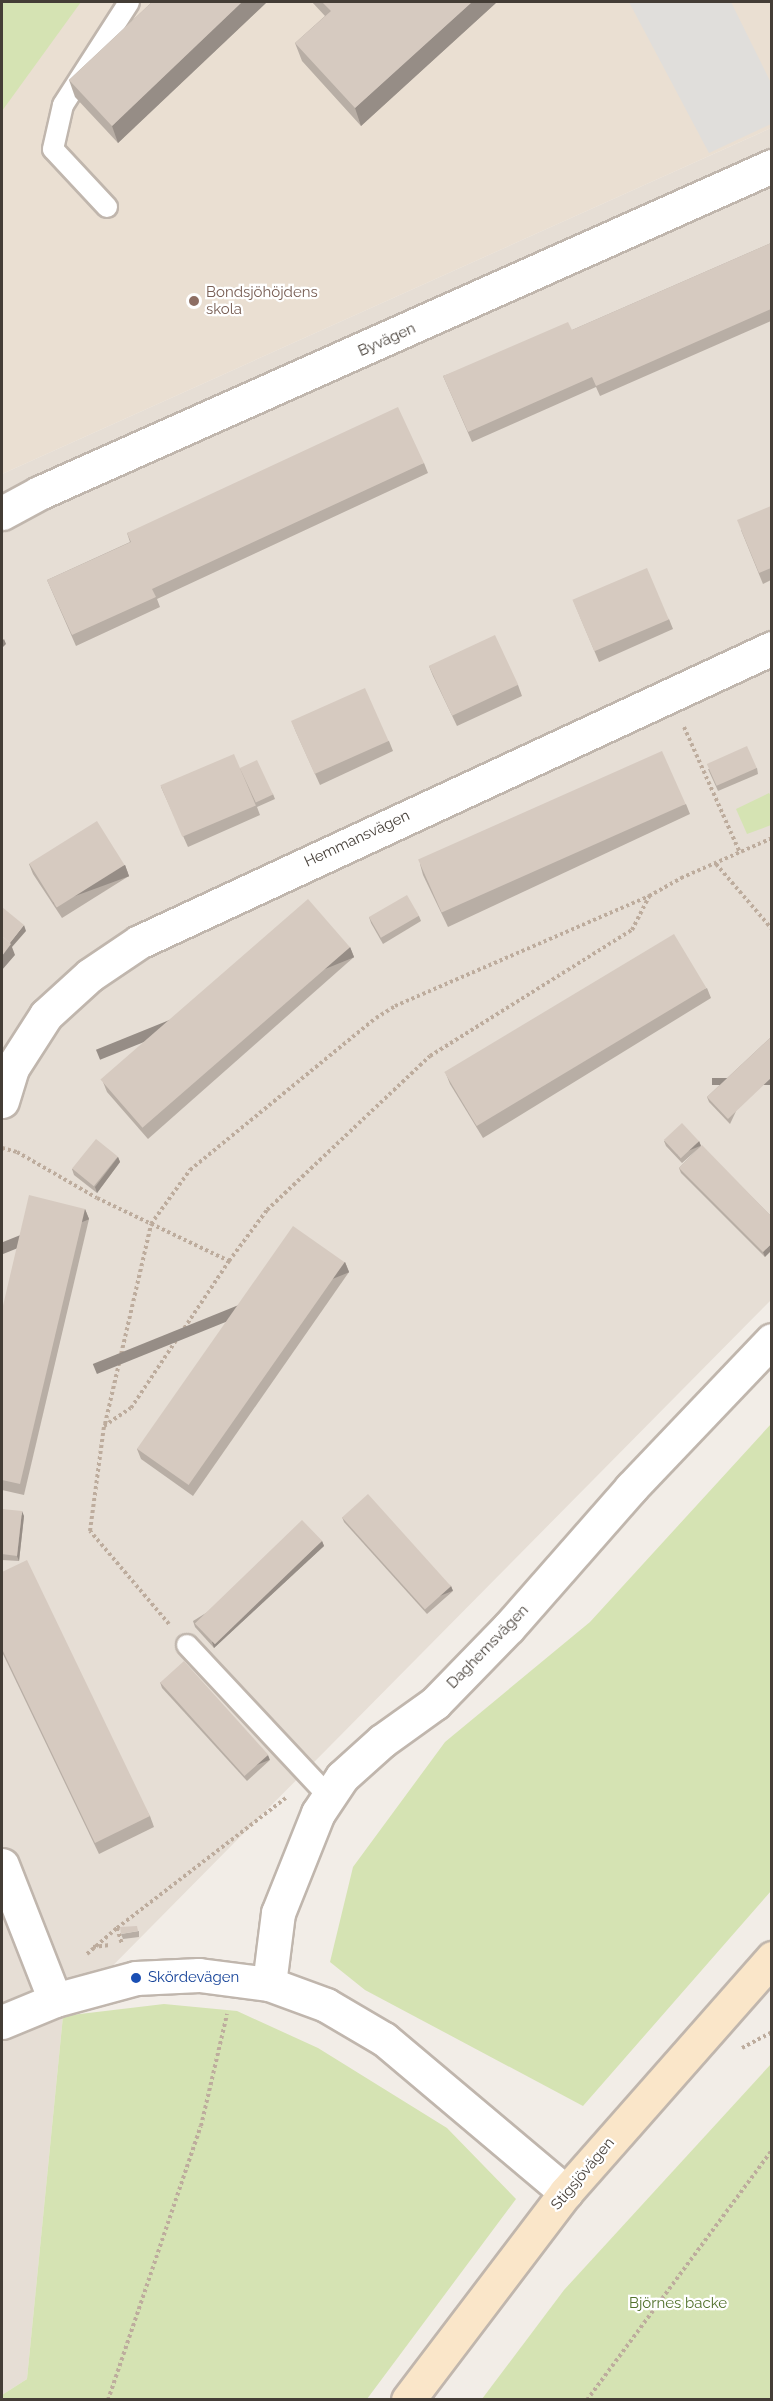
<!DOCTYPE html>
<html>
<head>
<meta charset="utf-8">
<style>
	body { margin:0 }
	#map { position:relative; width:773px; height:2401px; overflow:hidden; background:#f2ede7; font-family:Raleway,sans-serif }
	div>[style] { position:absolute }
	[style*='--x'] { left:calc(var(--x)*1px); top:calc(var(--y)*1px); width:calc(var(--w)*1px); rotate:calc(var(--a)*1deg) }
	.residential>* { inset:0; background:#e6ded5 }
	.education>* { inset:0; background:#eadfd2 }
	.green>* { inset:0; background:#d5e3b3 }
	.parking>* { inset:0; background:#e0dedb }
	.path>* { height:4px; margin-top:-2px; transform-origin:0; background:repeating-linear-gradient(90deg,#bdac9d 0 3px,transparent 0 6px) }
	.roads { filter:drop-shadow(2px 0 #c0b6ad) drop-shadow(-2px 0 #c0b6ad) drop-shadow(0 2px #c0b6ad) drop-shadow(0 -2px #c0b6ad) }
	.service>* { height:20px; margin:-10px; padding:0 10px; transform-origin:10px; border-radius:10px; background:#fff }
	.minor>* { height:33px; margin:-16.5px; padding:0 16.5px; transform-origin:16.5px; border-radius:16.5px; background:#fff }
	.secondary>* { height:33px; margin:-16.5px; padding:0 16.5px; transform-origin:16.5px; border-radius:16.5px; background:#fae6c9 }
	.wall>* { inset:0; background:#b8aea5 }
	.shaded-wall>* { inset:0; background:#968d86; transform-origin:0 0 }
	.building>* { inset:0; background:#d6cac0; transform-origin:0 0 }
	.dots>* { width:16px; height:16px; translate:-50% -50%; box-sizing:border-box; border:3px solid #fff; border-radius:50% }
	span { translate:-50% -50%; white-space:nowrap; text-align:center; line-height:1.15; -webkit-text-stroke:4.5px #fff; paint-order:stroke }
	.education-label { font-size:15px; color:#785e54 }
	.left { translate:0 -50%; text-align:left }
	.street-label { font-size:15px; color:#443d36 }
	.transit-label { font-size:15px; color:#164399 }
	.park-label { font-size:15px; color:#53722e }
	.frame { position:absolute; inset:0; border:3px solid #443d36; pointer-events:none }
</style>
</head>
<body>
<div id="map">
	<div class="residential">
		<div style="clip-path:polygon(771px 128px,771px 1300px,63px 2016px,27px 2379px,2px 2395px,2px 474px)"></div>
	</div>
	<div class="education">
		<div style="clip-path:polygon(2px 2px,771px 2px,771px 128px,2px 474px)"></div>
	</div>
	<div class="green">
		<div style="clip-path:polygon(2px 2px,81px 2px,2px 111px)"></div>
		<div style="clip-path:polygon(769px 793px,771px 796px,771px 825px,747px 834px,736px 809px)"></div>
		<div style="clip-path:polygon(771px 1424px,771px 1891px,583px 2106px,365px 1990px,330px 1962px,353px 1867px,445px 1742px,590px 1622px)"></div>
		<div style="clip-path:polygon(164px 2004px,237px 2011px,318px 2048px,447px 2128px,516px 2199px,367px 2399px,2px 2399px,2px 2395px,27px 2379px,63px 2016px)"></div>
		<div style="clip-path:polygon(771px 2064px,771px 2399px,482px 2399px,564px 2290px)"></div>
	</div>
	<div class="parking">
		<div style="clip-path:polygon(629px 2px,731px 2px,771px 83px,771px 124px,709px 153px)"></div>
	</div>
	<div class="path">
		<div style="--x:684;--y:727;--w:138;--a:66"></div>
		<div style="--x:716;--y:864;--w:86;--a:49.3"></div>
		<div style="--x:2;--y:1148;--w:16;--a:15"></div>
		<div style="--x:17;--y:1152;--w:92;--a:29.9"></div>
		<div style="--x:97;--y:1198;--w:146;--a:25.5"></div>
		<div style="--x:105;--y:1424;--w:205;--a:-77"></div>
		<div style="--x:151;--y:1224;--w:67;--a:-54.2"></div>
		<div style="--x:190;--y:1170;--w:240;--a:-39.3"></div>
		<div style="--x:376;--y:1018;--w:22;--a:-32"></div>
		<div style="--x:395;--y:1006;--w:277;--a:-23.4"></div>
		<div style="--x:169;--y:1624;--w:122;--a:-130.3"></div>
		<div style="--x:90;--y:1531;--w:106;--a:-82.4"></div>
		<div style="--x:104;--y:1426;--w:32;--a:-34"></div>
		<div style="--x:131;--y:1408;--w:177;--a:-56.3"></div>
		<div style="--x:229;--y:1261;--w:64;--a:-53.3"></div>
		<div style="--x:267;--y:1210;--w:224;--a:-43.4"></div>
		<div style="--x:430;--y:1056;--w:238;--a:-32"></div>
		<div style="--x:632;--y:930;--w:38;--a:-63"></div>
		<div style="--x:649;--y:896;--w:37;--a:-29"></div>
		<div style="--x:681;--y:878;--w:99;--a:-23.7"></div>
		<div style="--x:117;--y:1928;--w:17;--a:73"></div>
		<div style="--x:93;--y:1947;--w:17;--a:-7"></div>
		<div style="--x:87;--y:1954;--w:40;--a:-41"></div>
		<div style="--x:117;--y:1928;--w:213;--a:-37.6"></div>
		<div style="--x:742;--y:2048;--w:34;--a:-28"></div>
		<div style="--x:108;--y:2400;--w:289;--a:-71.3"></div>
		<div style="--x:201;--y:2126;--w:115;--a:-76.9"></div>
		<div style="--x:587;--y:2400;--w:311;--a:-53.5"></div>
	</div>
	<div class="roads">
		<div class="service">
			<div style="--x:107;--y:207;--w:79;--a:-133"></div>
			<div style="--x:53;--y:149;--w:45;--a:-77.2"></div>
			<div style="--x:63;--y:105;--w:122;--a:-57.3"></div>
			<div style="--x:187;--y:1645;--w:208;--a:46.9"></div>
		</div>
		<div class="minor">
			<div style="--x:2;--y:513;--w:42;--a:-28.4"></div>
			<div style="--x:39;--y:493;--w:803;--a:-24.04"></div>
			<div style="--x:2;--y:1101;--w:34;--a:-73"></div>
			<div style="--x:12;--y:1068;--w:63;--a:-57.3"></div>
			<div style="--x:46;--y:1015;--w:59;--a:-42.3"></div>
			<div style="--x:90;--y:975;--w:59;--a:-34"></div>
			<div style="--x:139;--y:942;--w:698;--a:-24.91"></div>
			<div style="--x:2;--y:1865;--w:145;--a:68.6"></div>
			<div style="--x:269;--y:1984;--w:72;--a:-82.8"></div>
			<div style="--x:278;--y:1913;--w:108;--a:-68.2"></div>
			<div style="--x:318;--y:1813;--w:43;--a:-56.3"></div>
			<div style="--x:342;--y:1777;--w:54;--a:-42"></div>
			<div style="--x:382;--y:1741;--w:65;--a:-35.6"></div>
			<div style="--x:435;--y:1703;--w:106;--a:-45.8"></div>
			<div style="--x:509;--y:1627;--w:185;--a:-48.7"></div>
			<div style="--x:631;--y:1488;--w:204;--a:-46.4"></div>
			<div style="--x:2;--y:2022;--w:57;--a:-22.5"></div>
			<div style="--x:55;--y:2000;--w:84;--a:-15.2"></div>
			<div style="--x:136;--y:1978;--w:63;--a:-2.7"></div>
			<div style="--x:199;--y:1975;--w:71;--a:7.3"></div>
			<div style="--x:269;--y:1984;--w:61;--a:20.2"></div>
			<div style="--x:326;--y:2005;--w:67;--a:30.4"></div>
			<div style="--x:384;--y:2039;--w:238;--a:40.1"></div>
		</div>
		<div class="secondary">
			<div style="--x:408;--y:2400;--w:261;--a:-52.8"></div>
			<div style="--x:566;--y:2192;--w:312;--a:-48.6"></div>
		</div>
	</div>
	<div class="wall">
		<div style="clip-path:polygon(152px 2px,267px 2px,118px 143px,75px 97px,69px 80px)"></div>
		<div style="clip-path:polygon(312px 2px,497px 2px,361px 126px,302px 61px,295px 43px,325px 16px)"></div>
		<div style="clip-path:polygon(771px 243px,771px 321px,600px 396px,596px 387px,472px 442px,443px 376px,572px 330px)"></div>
		<div style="clip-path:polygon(424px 463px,428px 473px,157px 599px,160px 607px,76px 646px,47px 580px,130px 542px,127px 533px)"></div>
		<div style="clip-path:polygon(771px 506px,771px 580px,763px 584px,741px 530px)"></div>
		<div style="clip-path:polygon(573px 600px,669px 619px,673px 629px,599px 662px)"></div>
		<div style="clip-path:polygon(429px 666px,518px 685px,522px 696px,457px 726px,433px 676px)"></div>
		<div style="clip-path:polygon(292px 722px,389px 741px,393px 751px,320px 785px,296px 732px)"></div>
		<div style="clip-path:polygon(240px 768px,273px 794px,275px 799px,257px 807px,260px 815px,188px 847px,161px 787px)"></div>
		<div style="clip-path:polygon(757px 768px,758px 774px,718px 791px,708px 769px)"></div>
		<div style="clip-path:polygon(686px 804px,690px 814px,448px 927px,423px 875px,420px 864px)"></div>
		<div style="clip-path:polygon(29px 864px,125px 865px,129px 876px,62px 918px,33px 874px)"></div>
		<div style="clip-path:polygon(419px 916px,421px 921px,383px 944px,371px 923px,369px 917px)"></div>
		<div style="clip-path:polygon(350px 947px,354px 957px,148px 1139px,107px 1092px,103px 1082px)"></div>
		<div style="clip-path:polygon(707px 988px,711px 998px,483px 1138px,450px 1084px,446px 1074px)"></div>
		<div style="clip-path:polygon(771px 1037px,730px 1124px,709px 1102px,707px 1097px)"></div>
		<div style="clip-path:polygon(664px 1141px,699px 1141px,701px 1146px,771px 1216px,765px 1257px,681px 1173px,679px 1168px,700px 1147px,682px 1163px,666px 1146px)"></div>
		<div style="clip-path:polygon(118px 1157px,120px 1162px,97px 1193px,74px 1175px,72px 1169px)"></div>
		<div style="clip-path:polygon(85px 1209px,89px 1219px,24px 1495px,2px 1490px,2px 1310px)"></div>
		<div style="clip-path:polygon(345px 1262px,349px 1272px,193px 1496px,141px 1459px,137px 1449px)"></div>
		<div style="clip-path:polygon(2px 1509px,24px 1516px,19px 1561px,2px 1560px)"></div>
		<div style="clip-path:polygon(342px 1517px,451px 1586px,453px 1591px,427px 1614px,344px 1522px)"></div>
		<div style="clip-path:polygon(322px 1541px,324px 1546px,214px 1648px,195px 1627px,193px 1621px)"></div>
		<div style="clip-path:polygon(2px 1572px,150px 1816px,154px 1827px,99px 1854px,2px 1652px)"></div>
		<div style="clip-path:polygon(160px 1682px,270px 1760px,247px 1781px,162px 1688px)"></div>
		<div style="clip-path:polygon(139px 1931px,139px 1937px,123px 1939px,121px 1934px)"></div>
	</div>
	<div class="shaded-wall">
		<div style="clip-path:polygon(242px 2px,267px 2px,118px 143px,112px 126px)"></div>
		<div style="clip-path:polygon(472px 2px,497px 2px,361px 126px,355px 108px)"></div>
		<div style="clip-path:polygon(4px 639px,6px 644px,2px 648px,2px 641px)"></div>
		<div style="left:125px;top:865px;width:12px;height:80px;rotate:70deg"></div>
		<div style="clip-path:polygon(24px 925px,26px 931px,12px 947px,15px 955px,2px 970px,2px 956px,8px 945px)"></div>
		<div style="left:350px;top:947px;width:11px;height:274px;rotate:68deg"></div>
		<div style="left:771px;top:1078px;width:7px;height:59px;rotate:90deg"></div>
		<div style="left:699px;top:1141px;width:5px;height:25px;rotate:68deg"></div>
		<div style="clip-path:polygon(118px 1157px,120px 1162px,97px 1193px,95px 1187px)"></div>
		<div style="left:85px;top:1209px;width:11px;height:283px;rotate:68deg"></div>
		<div style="clip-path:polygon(771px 1244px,771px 1251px,765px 1257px,763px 1252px)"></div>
		<div style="left:345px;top:1262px;width:11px;height:272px;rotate:68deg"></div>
		<div style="clip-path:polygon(22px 1511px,24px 1516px,19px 1561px,17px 1556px)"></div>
		<div style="clip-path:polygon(322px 1541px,324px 1546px,214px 1648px,212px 1642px)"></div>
		<div style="left:451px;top:1586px;width:5px;height:35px;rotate:68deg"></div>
		<div style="left:268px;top:1755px;width:5px;height:31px;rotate:68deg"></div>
	</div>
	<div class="building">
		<div style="clip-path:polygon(152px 2px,242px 2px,112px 126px,69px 80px)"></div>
		<div style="clip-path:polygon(322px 2px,472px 2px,355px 108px,295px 43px,331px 11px)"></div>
		<div style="clip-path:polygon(771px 243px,771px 309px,596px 386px,592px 377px,468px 432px,443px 376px,568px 322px,572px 330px)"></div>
		<div style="clip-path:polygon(398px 407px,424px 463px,152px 589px,156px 597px,72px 635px,47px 580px,131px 542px,127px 533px)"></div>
		<div style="clip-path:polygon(771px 506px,771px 568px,759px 573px,737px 520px)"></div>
		<div style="left:647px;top:568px;width:56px;height:81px;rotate:67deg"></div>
		<div style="left:495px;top:635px;width:55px;height:73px;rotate:65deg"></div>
		<div style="left:365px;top:688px;width:58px;height:81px;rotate:66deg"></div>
		<div style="left:747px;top:746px;width:24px;height:44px;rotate:66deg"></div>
		<div style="left:662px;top:751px;width:58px;height:267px;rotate:66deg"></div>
		<div style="left:234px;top:754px;width:56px;height:80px;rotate:67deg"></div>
		<div style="left:257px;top:760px;width:38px;height:19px;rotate:65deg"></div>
		<div style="left:97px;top:821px;width:52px;height:80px;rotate:58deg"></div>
		<div style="left:407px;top:895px;width:24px;height:44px;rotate:60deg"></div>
		<div style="left:308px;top:899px;width:64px;height:275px;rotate:49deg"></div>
		<div style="clip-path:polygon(2px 907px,24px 925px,10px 943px,2px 936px)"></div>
		<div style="left:674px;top:934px;width:63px;height:268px;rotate:59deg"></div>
		<div style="clip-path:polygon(2px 936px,11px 944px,2px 956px)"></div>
		<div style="clip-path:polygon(771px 1037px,771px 1078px,728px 1119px,707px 1097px)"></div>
		<div style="left:682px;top:1123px;width:25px;height:25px;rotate:47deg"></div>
		<div style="left:96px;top:1139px;width:28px;height:38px;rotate:39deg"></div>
		<div style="clip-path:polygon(702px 1145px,771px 1216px,771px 1244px,763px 1252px,679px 1168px)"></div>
		<div style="clip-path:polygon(29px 1195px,85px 1209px,20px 1484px,2px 1480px,2px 1310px)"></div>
		<div style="left:293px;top:1226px;width:63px;height:272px;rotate:35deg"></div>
		<div style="left:368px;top:1494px;width:124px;height:35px;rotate:48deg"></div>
		<div style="clip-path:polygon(2px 1509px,22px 1511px,17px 1556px,2px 1554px)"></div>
		<div style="left:302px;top:1520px;width:29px;height:149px;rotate:46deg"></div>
		<div style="clip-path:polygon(27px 1560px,150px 1816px,95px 1843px,2px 1649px,2px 1572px)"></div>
		<div style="left:184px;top:1661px;width:126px;height:32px;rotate:48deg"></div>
		<div style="clip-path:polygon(137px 1926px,138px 1931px,121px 1934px,120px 1927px)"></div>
	</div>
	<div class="dots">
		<div style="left:194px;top:301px;background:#8d6e63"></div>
		<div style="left:136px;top:1978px;background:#1a4fb4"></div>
	</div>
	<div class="education-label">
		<span class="left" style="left:206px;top:301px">Bondsjöhöjdens<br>skola</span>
	</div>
	<div class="street-label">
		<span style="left:387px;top:340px;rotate:-24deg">Byvägen</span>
		<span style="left:357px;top:839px;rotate:-25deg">Hemmansvägen</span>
		<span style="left:488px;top:1647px;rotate:-46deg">Daghemsvägen</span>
		<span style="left:583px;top:2174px;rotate:-50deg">Stigsjövägen</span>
	</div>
	<div class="transit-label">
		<span class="left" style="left:148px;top:1978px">Skördevägen</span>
	</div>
	<div class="park-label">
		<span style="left:678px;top:2304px">Björnes backe</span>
	</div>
	<div class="frame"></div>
</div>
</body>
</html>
